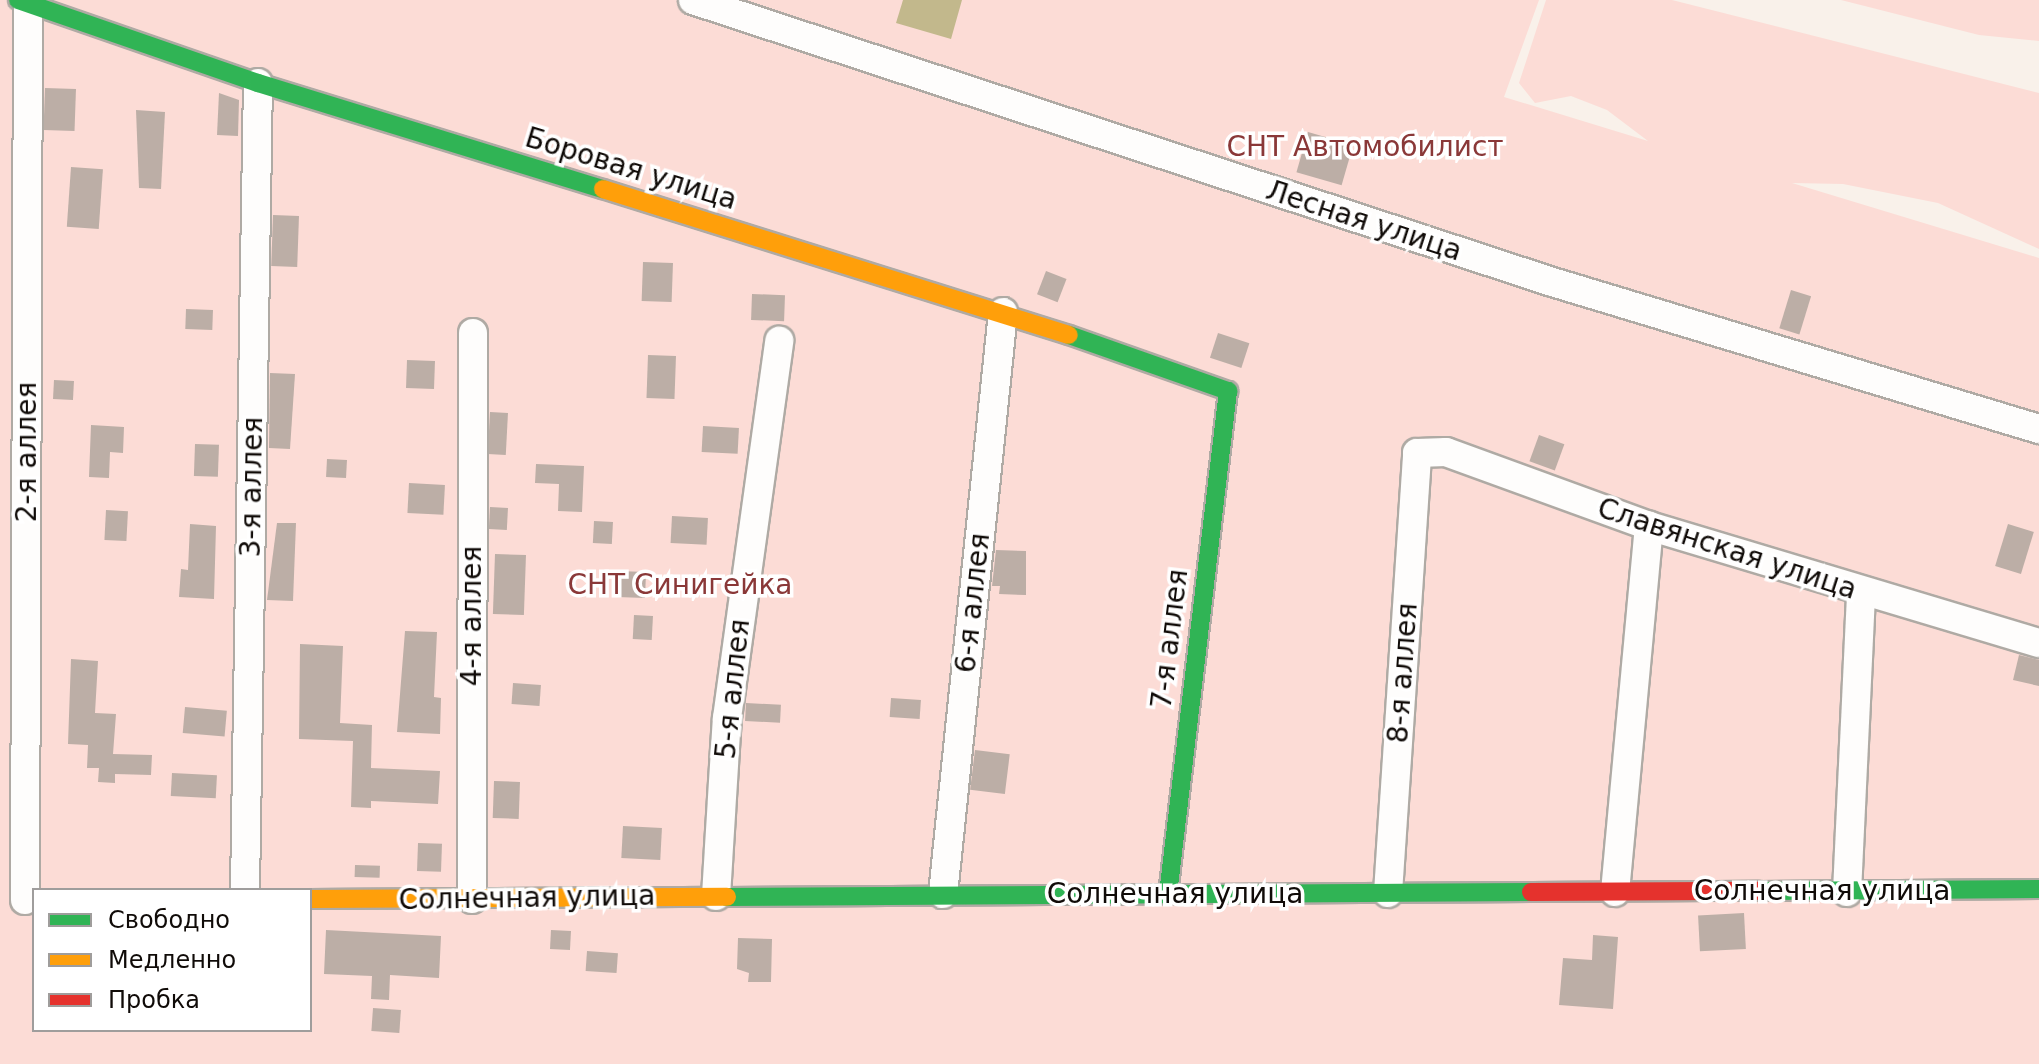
<!DOCTYPE html>
<html>
<head>
<meta charset="utf-8">
<style>
	body { margin:0 }
	#map { position:relative; width:2039px; height:1064px; overflow:hidden; background:#f9f1ea; font-family:"DejaVu Sans",sans-serif }
	div>[style] { position:absolute }
	[style*='--x'] { left:calc(var(--x)*1px); top:calc(var(--y)*1px); width:calc(var(--w)*1px); rotate:calc(var(--a)*1deg) }
	.green>* { inset:0; background:#fcdcd6 }
	.water>* { inset:0; background:#c2b88c }
	.building>* { inset:0; background:#bcaea6; transform-origin:0 0 }
	.roads { filter:drop-shadow(2px 0 #afaaa4) drop-shadow(-2px 0 #afaaa4) drop-shadow(0 2px #afaaa4) drop-shadow(0 -2px #afaaa4) }
	.street>* { height:28px; margin:-14px; padding:0 14px; transform-origin:14px; border-radius:14px; background:#fefdfc }
	.fast>* { height:18px; margin:-9px; padding:0 9px; transform-origin:9px; border-radius:9px; background:#30b455 }
	.slow>* { height:18px; margin:-9px; padding:0 9px; transform-origin:9px; border-radius:9px; background:#ff9f0a }
	.jam>* { height:18px; margin:-9px; padding:0 9px; transform-origin:9px; border-radius:9px; background:#e5322d }
	span { translate:-50% -50%; white-space:nowrap; text-align:center; line-height:1.15; -webkit-text-stroke:7px #fff; paint-order:stroke }
	.park-label { font-size:28px; color:#8a3838 }
	.street-label { font-size:28px; color:#100b08 }
	.legend { position:absolute; left:32px; top:888px; width:280px; height:144px; box-sizing:border-box; background:#fff; border:2px solid #9f9d9c; margin:0; padding:10px 14px; list-style:none; font-size:24px; color:#100b08 }
	.legend li { display:flex; align-items:center; gap:16px; height:40px }
	.legend b { width:40px; border:2px solid #9f9d9c }
</style>
</head>
<body>
<div id="map">
	<div class="green">
		<div style="clip-path:polygon(evenodd,0 0,1539px 0,1504px 97px,1648px 141px,1607px 110px,1571px 96px,1535px 103px,1519px 83px,1546px 0,1672px 0,2039px 93px,2039px 249px,1938px 203px,1843px 184px,1792px 183px,2039px 258px,2039px 1064px,0 1064px,0 0,34px 890px,310px 890px,310px 1030px,34px 1030px,34px 890px)"></div>
		<div style="clip-path:polygon(1841px 0,2039px 0,2039px 41px,1979px 35px)"></div>
	</div>
	<div class="water">
		<div style="clip-path:polygon(903px 0,962px 0,951px 39px,896px 23px)"></div>
	</div>
	<div class="building">
		<div style="left:45px;top:88px;width:31px;height:42px;rotate:2deg"></div>
		<div style="clip-path:polygon(219px 93px,239px 100px,238px 136px,217px 135px)"></div>
		<div style="clip-path:polygon(136px 110px,165px 112px,161px 189px,139px 188px)"></div>
		<div style="left:1308px;top:132px;width:47px;height:42px;rotate:16deg"></div>
		<div style="left:71px;top:167px;width:32px;height:60px;rotate:4deg"></div>
		<div style="left:273px;top:215px;width:26px;height:51px;rotate:2deg"></div>
		<div style="left:643px;top:262px;width:30px;height:39px;rotate:2deg"></div>
		<div style="left:1046px;top:271px;width:22px;height:25px;rotate:21deg"></div>
		<div style="left:1791px;top:290px;width:21px;height:40px;rotate:17deg"></div>
		<div style="left:752px;top:294px;width:33px;height:26px;rotate:2deg"></div>
		<div style="left:186px;top:309px;width:27px;height:20px;rotate:2deg"></div>
		<div style="left:1218px;top:333px;width:33px;height:26px;rotate:18deg"></div>
		<div style="left:648px;top:355px;width:28px;height:43px;rotate:2deg"></div>
		<div style="left:407px;top:360px;width:28px;height:28px;rotate:2deg"></div>
		<div style="clip-path:polygon(270px 373px,295px 374px,290px 449px,269px 448px)"></div>
		<div style="left:54px;top:380px;width:20px;height:19px;rotate:3deg"></div>
		<div style="left:490px;top:412px;width:18px;height:42px;rotate:3deg"></div>
		<div style="clip-path:polygon(91px 425px,124px 427px,123px 453px,110px 452px,109px 478px,89px 477px)"></div>
		<div style="left:703px;top:426px;width:36px;height:26px;rotate:3deg"></div>
		<div style="left:1539px;top:435px;width:27px;height:28px;rotate:20deg"></div>
		<div style="left:195px;top:444px;width:24px;height:32px;rotate:2deg"></div>
		<div style="left:327px;top:459px;width:20px;height:18px;rotate:3deg"></div>
		<div style="clip-path:polygon(536px 464px,584px 466px,582px 512px,558px 511px,559px 484px,535px 483px)"></div>
		<div style="left:409px;top:483px;width:36px;height:30px;rotate:3deg"></div>
		<div style="left:490px;top:507px;width:18px;height:22px;rotate:3deg"></div>
		<div style="left:106px;top:510px;width:22px;height:30px;rotate:3deg"></div>
		<div style="left:672px;top:516px;width:36px;height:27px;rotate:3deg"></div>
		<div style="left:594px;top:521px;width:19px;height:22px;rotate:3deg"></div>
		<div style="clip-path:polygon(277px 523px,296px 523px,293px 601px,267px 600px)"></div>
		<div style="clip-path:polygon(190px 524px,216px 526px,214px 599px,179px 597px,181px 569px,188px 570px)"></div>
		<div style="left:2008px;top:524px;width:27px;height:44px;rotate:17deg"></div>
		<div style="clip-path:polygon(996px 550px,1026px 551px,1026px 595px,999px 594px,1000px 586px,992px 586px)"></div>
		<div style="left:495px;top:554px;width:31px;height:60px;rotate:2deg"></div>
		<div style="left:618px;top:571px;width:28px;height:26px;rotate:2deg"></div>
		<div style="left:634px;top:615px;width:19px;height:24px;rotate:3deg"></div>
		<div style="clip-path:polygon(405px 631px,437px 632px,434px 697px,441px 698px,440px 734px,397px 732px)"></div>
		<div style="clip-path:polygon(300px 644px,343px 646px,340px 723px,372px 725px,371px 768px,440px 771px,438px 804px,371px 801px,371px 808px,351px 807px,353px 741px,299px 739px)"></div>
		<div style="clip-path:polygon(2019px 655px,2039px 660px,2039px 686px,2013px 680px)"></div>
		<div style="clip-path:polygon(71px 659px,98px 661px,95px 713px,116px 714px,113px 754px,152px 755px,151px 775px,115px 774px,115px 783px,98px 782px,99px 768px,87px 768px,88px 745px,68px 744px)"></div>
		<div style="left:513px;top:683px;width:28px;height:21px;rotate:4deg"></div>
		<div style="left:891px;top:698px;width:30px;height:19px;rotate:4deg"></div>
		<div style="left:746px;top:703px;width:35px;height:18px;rotate:3deg"></div>
		<div style="left:185px;top:707px;width:42px;height:26px;rotate:5deg"></div>
		<div style="left:975px;top:750px;width:35px;height:40px;rotate:7deg"></div>
		<div style="left:172px;top:773px;width:45px;height:23px;rotate:3deg"></div>
		<div style="left:494px;top:781px;width:26px;height:37px;rotate:2deg"></div>
		<div style="left:623px;top:826px;width:39px;height:32px;rotate:3deg"></div>
		<div style="left:418px;top:843px;width:24px;height:28px;rotate:2deg"></div>
		<div style="left:355px;top:865px;width:25px;height:12px;rotate:2deg"></div>
		<div style="left:1744px;top:913px;width:36px;height:46px;rotate:87deg"></div>
		<div style="clip-path:polygon(326px 930px,441px 936px,439px 978px,390px 975px,389px 1000px,371px 999px,372px 976px,324px 974px)"></div>
		<div style="left:551px;top:930px;width:20px;height:19px;rotate:3deg"></div>
		<div style="clip-path:polygon(1593px 935px,1618px 937px,1613px 1009px,1559px 1005px,1563px 958px,1592px 960px)"></div>
		<div style="clip-path:polygon(738px 938px,772px 939px,771px 982px,748px 982px,749px 973px,737px 969px)"></div>
		<div style="left:587px;top:951px;width:31px;height:20px;rotate:4deg"></div>
		<div style="left:373px;top:1008px;width:28px;height:23px;rotate:4deg"></div>
	</div>
	<div class="roads">
		<div class="street">
			<div style="--x:693;--y:0;--w:901;--a:18.17"></div>
			<div style="--x:1549;--y:281;--w:512;--a:16.81"></div>
			<div style="--x:245;--y:890;--w:807;--a:-89.08"></div>
			<div style="--x:1615;--y:892;--w:368;--a:-84.7"></div>
			<div style="--x:1847;--y:892;--w:299;--a:-87.3"></div>
			<div style="--x:1388;--y:893;--w:441;--a:-86.2"></div>
			<div style="--x:1417;--y:453;--w:29;--a:-2"></div>
			<div style="--x:1446;--y:452;--w:216;--a:20"></div>
			<div style="--x:1649;--y:526;--w:407;--a:16.7"></div>
			<div style="--x:943;--y:894;--w:585;--a:-84.11"></div>
			<div style="--x:716;--y:896;--w:178;--a:-86.5"></div>
			<div style="--x:727;--y:718;--w:381;--a:-82.1"></div>
			<div style="--x:472;--y:899;--w:566;--a:-89.9"></div>
			<div style="--x:25;--y:900;--w:897;--a:-89.81"></div>
		</div>
		<div class="fast">
			<div style="--x:18;--y:0;--w:254;--a:19.1"></div>
			<div style="--x:258;--y:83;--w:361;--a:17.1"></div>
			<div style="--x:1069;--y:335;--w:169;--a:19.4"></div>
			<div style="--x:1228;--y:391;--w:507;--a:96.8"></div>
			<div style="--x:1760;--y:891;--w:279;--a:-0.4"></div>
			<div style="--x:727;--y:897;--w:804;--a:-0.36"></div>
		</div>
		<div class="slow">
			<div style="--x:603;--y:189;--w:488;--a:17.4"></div>
			<div style="--x:310;--y:899;--w:417;--a:-0.3"></div>
		</div>
		<div class="jam">
			<div style="--x:1531;--y:892;--w:229;--a:-0.3"></div>
		</div>
	</div>
	<div class="park-label">
		<span style="left:1365px;top:147px">СНТ Автомобилист</span>
		<span style="left:680px;top:585px">СНТ Синигейка</span>
	</div>
	<div class="street-label">
		<span style="left:631px;top:169px;rotate:17deg">Боровая улица</span>
		<span style="left:1364px;top:221px;rotate:18deg">Лесная улица</span>
		<span style="left:27px;top:452px;rotate:-90deg">2-я аллея</span>
		<span style="left:252px;top:487px;rotate:-89deg">3-я аллея</span>
		<span style="left:1727px;top:549px;rotate:18deg">Славянская улица</span>
		<span style="left:973px;top:603px;rotate:-84deg">6-я аллея</span>
		<span style="left:472px;top:616px;rotate:-90deg">4-я аллея</span>
		<span style="left:1170px;top:639px;rotate:-83deg">7-я аллея</span>
		<span style="left:1403px;top:673px;rotate:-86deg">8-я аллея</span>
		<span style="left:733px;top:689px;rotate:-84deg">5-я аллея</span>
		<span style="left:1822px;top:891px">Солнечная улица</span>
		<span style="left:1175px;top:894px">Солнечная улица</span>
		<span style="left:527px;top:898px;rotate:-1deg">Солнечная улица</span>
	</div>
	<ul class="legend">
	<li><b style="height:10px;background:#30b455"></b>Свободно</li>
	<li><b style="height:10px;background:#ff9f0a"></b>Медленно</li>
	<li><b style="height:10px;background:#e5322d"></b>Пробка</li>
	</ul>
</div>
</body>
</html>
